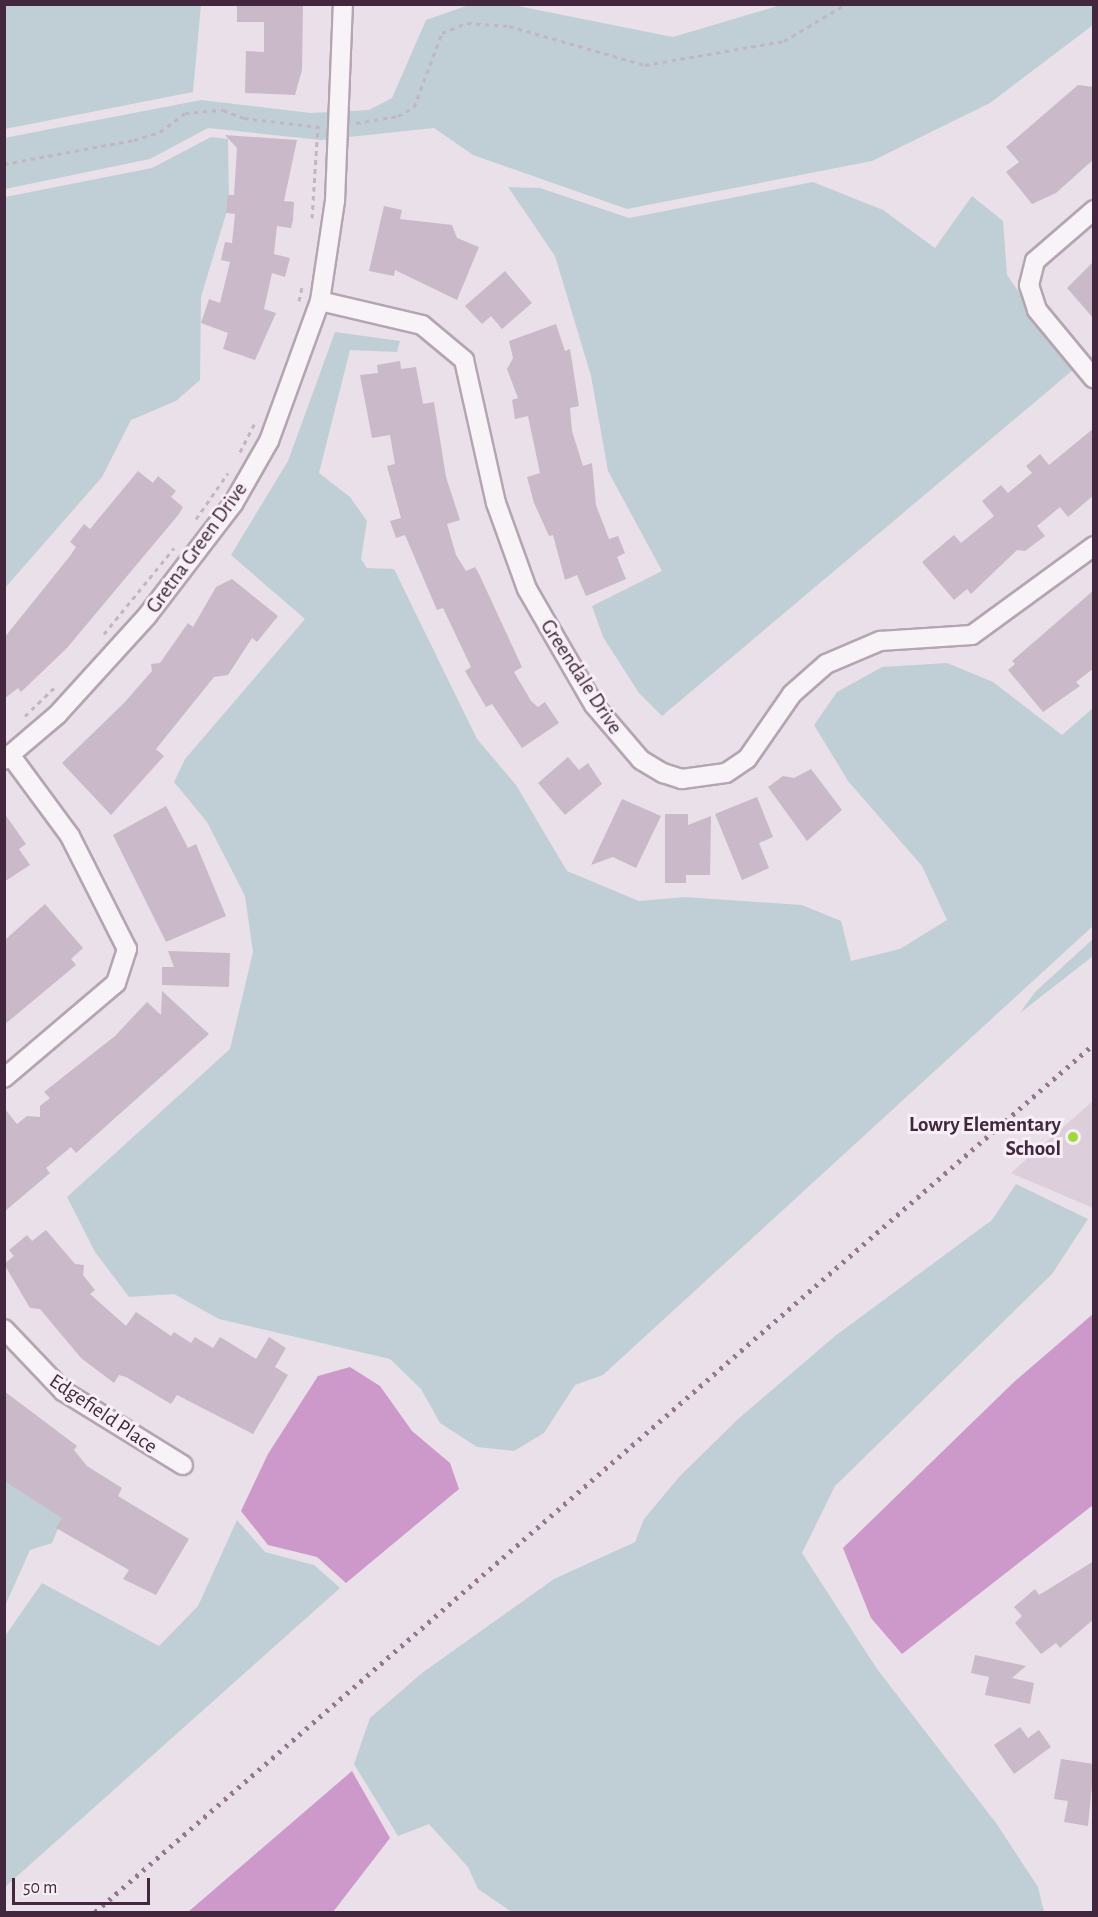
<!DOCTYPE html>
<html>
<head>
<meta charset="utf-8">
<style>
	body { margin:0 }
	#map { position:relative; width:1098px; height:1917px; overflow:hidden; background:#eae0e9; font-family:"Alegreya Sans",sans-serif }
	div>[style] { position:absolute }
	[style*='--x'] { left:calc(var(--x)*1px); top:calc(var(--y)*1px); width:calc(var(--w)*1px); rotate:calc(var(--a)*1deg) }
	.built>* { inset:0; background:#dcceda }
	.green>* { inset:0; background:#c0cfd5 }
	.water>* { inset:0; background:#cd98ca }
	.building>* { inset:0; background:#cab9c8 }
	.path>* { height:3px; margin-top:-1.5px; transform-origin:0; background:repeating-linear-gradient(90deg,#c2b6c0 0 4.5px,transparent 0 9px) }
	.roads { filter:drop-shadow(2px 0 #b5a5b2) drop-shadow(-2px 0 #b5a5b2) drop-shadow(0 2px #b5a5b2) drop-shadow(0 -2px #b5a5b2) }
	.street>* { height:18px; margin:-9px; padding:0 9px; transform-origin:9px; border-radius:9px; background:#f8f3f7 }
	.rail>* { height:4.5px; margin-top:-2.25px; transform-origin:0; background:repeating-linear-gradient(90deg,#957890 0 3px,transparent 0 9px) }
	.dots>* { width:16px; height:16px; translate:-50% -50%; box-sizing:border-box; border:3px solid #f7eff6; border-radius:50% }
	span { translate:-50% -50%; white-space:nowrap; text-align:center; line-height:1.15; -webkit-text-stroke:6px #f7eff6; paint-order:stroke }
	.street-label { font-size:21px; color:#43273e }
	.poi-label { font-size:21px; color:#43273e; font-weight:700 }
	.right { translate:-100% -50%; text-align:right }
	.frame { position:absolute; inset:0; border:6px solid #43273e; pointer-events:none }
	.scale { position:absolute; left:12px; top:1878px; width:138px; height:27px; box-sizing:border-box; border:3px solid #43273e; border-top:0; padding-left:8px; font-size:18px; line-height:21px; white-space:nowrap; color:#43273e; -webkit-text-stroke:4px #f7eff6; paint-order:stroke }
</style>
</head>
<body>
<div id="map">
	<div class="built">
		<div style="clip-path:polygon(1093px 1101px,1093px 1208px,1011px 1173px)"></div>
	</div>
	<div class="green">
		<div style="clip-path:polygon(5px 4px,201px 5px,193px 92px,5px 129px)"></div>
		<div style="clip-path:polygon(469px 5px,513px 5px,673px 37px,781px 5px,1093px 5px,1093px 25px,990px 103px,872px 161px,627px 209px,473px 155px,434px 128px,321px 140px,208px 128px,150px 159px,5px 189px,4px 138px,201px 100px,311px 113px,369px 110px,392px 98px,426px 20px)"></div>
		<div style="clip-path:polygon(211px 137px,228px 139px,229px 204px,201px 297px,200px 380px,176px 401px,131px 420px,102px 477px,5px 588px,5px 197px,152px 168px)"></div>
		<div style="clip-path:polygon(813px 182px,883px 210px,935px 248px,972px 196px,1003px 221px,1007px 275px,1073px 370px,662px 716px,639px 693px,603px 637px,592px 606px,662px 571px,608px 471px,591px 376px,555px 256px,508px 187px,540px 188px,629px 218px)"></div>
		<div style="clip-path:polygon(335px 332px,400px 341px,397px 352px,350px 350px,319px 473px,350px 497px,367px 521px,361px 559px,367px 568px,394px 569px,477px 739px,516px 785px,567px 871px,639px 901px,685px 897px,802px 905px,841px 921px,851px 961px,900px 949px,947px 920px,922px 866px,848px 781px,814px 725px,837px 692px,882px 667px,947px 663px,993px 682px,1062px 735px,1093px 708px,1093px 926px,603px 1375px,575px 1385px,544px 1433px,514px 1451px,477px 1447px,440px 1423px,421px 1389px,390px 1359px,219px 1319px,174px 1294px,129px 1297px,95px 1252px,67px 1197px,230px 1049px,253px 952px,245px 896px,207px 822px,174px 782px,185px 759px,305px 619px,231px 555px,288px 461px)"></div>
		<div style="clip-path:polygon(1093px 939px,1093px 956px,1020px 1013px,1035px 992px)"></div>
		<div style="clip-path:polygon(1016px 1184px,1088px 1219px,1052px 1274px,835px 1486px,802px 1553px,877px 1669px,996px 1823px,1038px 1887px,1044px 1912px,512px 1912px,478px 1889px,468px 1867px,429px 1824px,398px 1836px,354px 1764px,370px 1718px,422px 1673px,554px 1579px,635px 1542px,644px 1519px,679px 1477px,738px 1419px,835px 1336px,992px 1220px)"></div>
		<div style="clip-path:polygon(5px 1474px,63px 1517px,52px 1543px,30px 1550px,5px 1606px)"></div>
		<div style="clip-path:polygon(237px 1520px,265px 1552px,314px 1565px,340px 1588px,5px 1887px,5px 1636px,42px 1583px,159px 1646px,198px 1606px)"></div>
	</div>
	<div class="water">
		<div style="clip-path:polygon(1093px 1314px,1093px 1505px,902px 1654px,871px 1618px,843px 1548px,1015px 1381px)"></div>
		<div style="clip-path:polygon(350px 1367px,380px 1386px,412px 1431px,450px 1463px,459px 1489px,346px 1583px,317px 1557px,268px 1545px,241px 1511px,268px 1454px,318px 1376px)"></div>
		<div style="clip-path:polygon(352px 1771px,390px 1838px,333px 1912px,188px 1912px)"></div>
	</div>
	<div class="building">
		<div style="clip-path:polygon(237px 4px,303px 4px,302px 70px,295px 95px,245px 93px,246px 51px,264px 52px,264px 22px,237px 22px)"></div>
		<div style="clip-path:polygon(1078px 85px,1094px 87px,1094px 159px,1056px 193px,1032px 204px,1006px 172px,1019px 162px,1006px 147px)"></div>
		<div style="clip-path:polygon(225px 135px,297px 140px,284px 201px,294px 202px,293px 220px,291px 228px,277px 226px,274px 254px,290px 258px,285px 277px,272px 273px,264px 309px,276px 313px,255px 360px,223px 349px,228px 333px,201px 323px,209px 299px,220px 303px,230px 262px,221px 260px,225px 242px,232px 243px,235px 214px,226px 213px,228px 195px,234px 195px,237px 148px)"></div>
		<div style="clip-path:polygon(384px 206px,402px 210px,400px 219px,452px 225px,457px 238px,479px 247px,457px 300px,395px 270px,394px 276px,369px 271px)"></div>
		<div style="clip-path:polygon(1094px 261px,1094px 319px,1067px 288px)"></div>
		<div style="clip-path:polygon(505px 271px,532px 303px,502px 329px,491px 316px,482px 324px,465px 306px)"></div>
		<div style="clip-path:polygon(556px 324px,565px 351px,570px 349px,579px 406px,570px 408px,572px 431px,583px 466px,592px 463px,596px 505px,609px 539px,618px 536px,625px 553px,617px 557px,626px 579px,586px 596px,577px 575px,565px 580px,553px 535px,549px 536px,534px 503px,527px 477px,540px 473px,528px 416px,515px 419px,512px 400px,518px 398px,507px 369px,513px 358px,509px 341px)"></div>
		<div style="clip-path:polygon(400px 361px,401px 369px,416px 367px,423px 404px,434px 402px,446px 477px,460px 520px,447px 524px,456px 555px,466px 571px,475px 567px,479px 574px,522px 667px,514px 672px,531px 701px,538px 707px,545px 702px,559px 723px,522px 748px,492px 704px,486px 707px,465px 671px,471px 667px,443px 608px,437px 610px,405px 535px,396px 538px,390px 521px,401px 518px,387px 466px,395px 464px,390px 435px,372px 438px,360px 375px,378px 373px,377px 365px)"></div>
		<div style="clip-path:polygon(1094px 428px,1094px 495px,1068px 517px,1060px 507px,1037px 526px,1045px 536px,1025px 551px,1017px 550px,971px 594px,967px 589px,954px 600px,922px 562px,954px 535px,961px 543px,994px 516px,982px 501px,1001px 485px,1008px 493px,1032px 473px,1026px 466px,1040px 454px,1049px 465px)"></div>
		<div style="clip-path:polygon(138px 471px,153px 483px,158px 476px,176px 491px,171px 497px,183px 507px,179px 514px,67px 648px,21px 692px,18px 688px,4px 699px,4px 638px,70px 556px,76px 547px,70px 542px,84px 524px,90px 529px)"></div>
		<div style="clip-path:polygon(232px 579px,278px 616px,257px 642px,252px 638px,228px 675px,214px 677px,156px 749px,164px 756px,111px 815px,62px 763px,124px 703px,152px 671px,151px 664px,160px 663px,188px 623px,193px 627px,216px 587px)"></div>
		<div style="clip-path:polygon(1094px 590px,1094px 668px,1076px 682px,1080px 686px,1043px 712px,1008px 670px,1015px 664px,1012px 661px)"></div>
		<div style="clip-path:polygon(568px 757px,579px 770px,588px 763px,602px 784px,565px 815px,538px 783px)"></div>
		<div style="clip-path:polygon(811px 769px,842px 810px,807px 841px,768px 787px,783px 776px,794px 778px)"></div>
		<div style="clip-path:polygon(757px 797px,773px 837px,759px 843px,769px 868px,742px 880px,715px 814px)"></div>
		<div style="clip-path:polygon(622px 799px,661px 816px,636px 868px,613px 857px,591px 865px)"></div>
		<div style="clip-path:polygon(166px 806px,188px 848px,196px 844px,226px 916px,166px 942px,113px 835px)"></div>
		<div style="clip-path:polygon(4px 813px,26px 844px,19px 849px,30px 865px,4px 882px)"></div>
		<div style="clip-path:polygon(665px 814px,688px 814px,688px 825px,711px 816px,710px 875px,686px 875px,686px 883px,665px 883px)"></div>
		<div style="clip-path:polygon(45px 904px,83px 948px,71px 959px,76px 965px,4px 1025px,5px 940px)"></div>
		<div style="clip-path:polygon(168px 951px,230px 953px,229px 987px,162px 985px,162px 967px,174px 967px)"></div>
		<div style="clip-path:polygon(162px 991px,209px 1034px,76px 1153px,71px 1147px,46px 1168px,50px 1173px,4px 1212px,5px 1109px,17px 1124px,27px 1116px,40px 1117px,40px 1106px,50px 1098px,44px 1092px,115px 1036px,147px 1002px,161px 1015px)"></div>
		<div style="clip-path:polygon(46px 1230px,75px 1264px,84px 1265px,83px 1275px,95px 1290px,90px 1294px,126px 1326px,136px 1312px,171px 1336px,174px 1332px,191px 1343px,195px 1337px,213px 1348px,220px 1337px,256px 1359px,269px 1337px,286px 1348px,275px 1367px,288px 1375px,253px 1434px,177px 1395px,171px 1404px,126px 1377px,119px 1375px,114px 1383px,81px 1358px,40px 1309px,30px 1308px,4px 1264px,14px 1256px,9px 1250px,27px 1235px,32px 1241px)"></div>
		<div style="clip-path:polygon(4px 1391px,77px 1446px,74px 1450px,87px 1466px,122px 1488px,118px 1496px,189px 1539px,156px 1595px,123px 1579px,129px 1570px,56px 1528px,62px 1518px,4px 1481px)"></div>
		<div style="clip-path:polygon(1094px 1561px,1094px 1619px,1060px 1648px,1056px 1643px,1041px 1654px,1015px 1623px,1022px 1616px,1014px 1607px,1035px 1589px,1039px 1595px)"></div>
		<div style="clip-path:polygon(975px 1655px,1026px 1666px,1012px 1678px,1034px 1683px,1030px 1704px,985px 1695px,989px 1677px,971px 1673px)"></div>
		<div style="clip-path:polygon(1020px 1727px,1028px 1738px,1039px 1730px,1051px 1747px,1014px 1774px,994px 1745px)"></div>
		<div style="clip-path:polygon(1061px 1759px,1094px 1764px,1088px 1826px,1064px 1822px,1068px 1801px,1054px 1799px)"></div>
	</div>
	<div class="path">
		<div style="--x:356;--y:123;--w:43;--a:-9.5"></div>
		<div style="--x:398;--y:116;--w:18;--a:-29"></div>
		<div style="--x:414;--y:107;--w:79;--a:-69.3"></div>
		<div style="--x:442;--y:33;--w:27;--a:-22"></div>
		<div style="--x:467;--y:23;--w:42;--a:4.1"></div>
		<div style="--x:509;--y:26;--w:141;--a:16"></div>
		<div style="--x:645;--y:65;--w:141;--a:-9.8"></div>
		<div style="--x:784;--y:41;--w:72;--a:-30.8"></div>
		<div style="--x:4;--y:164;--w:132;--a:-10.5"></div>
		<div style="--x:134;--y:140;--w:27;--a:-17"></div>
		<div style="--x:160;--y:132;--w:31;--a:-37"></div>
		<div style="--x:185;--y:113;--w:38;--a:-5"></div>
		<div style="--x:223;--y:110;--w:22;--a:21"></div>
		<div style="--x:244;--y:118;--w:77;--a:6.8"></div>
		<div style="--x:312;--y:218;--w:92;--a:-86.3"></div>
		<div style="--x:299;--y:301;--w:14;--a:-78"></div>
		<div style="--x:240;--y:452;--w:33;--a:-63"></div>
		<div style="--x:196;--y:519;--w:56;--a:-55.2"></div>
		<div style="--x:104;--y:634;--w:111;--a:-50.9"></div>
		<div style="--x:25;--y:716;--w:45;--a:-44.1"></div>
	</div>
	<div class="roads">
		<div class="street">
			<div style="--x:1094;--y:210;--w:78;--a:139.2"></div>
			<div style="--x:1035;--y:261;--w:25;--a:104"></div>
			<div style="--x:1029;--y:285;--w:26;--a:72"></div>
			<div style="--x:1037;--y:310;--w:89;--a:50.4"></div>
			<div style="--x:320;--y:301;--w:105;--a:13.2"></div>
			<div style="--x:422;--y:325;--w:55;--a:39.8"></div>
			<div style="--x:464;--y:360;--w:147;--a:77.4"></div>
			<div style="--x:496;--y:503;--w:91;--a:70.2"></div>
			<div style="--x:527;--y:589;--w:134;--a:60"></div>
			<div style="--x:594;--y:705;--w:72;--a:49.5"></div>
			<div style="--x:641;--y:760;--w:26;--a:31"></div>
			<div style="--x:663;--y:773;--w:20;--a:18"></div>
			<div style="--x:682;--y:779;--w:44;--a:-7.8"></div>
			<div style="--x:726;--y:773;--w:25;--a:-34"></div>
			<div style="--x:747;--y:759;--w:79;--a:-55.3"></div>
			<div style="--x:792;--y:694;--w:45;--a:-41.4"></div>
			<div style="--x:826;--y:664;--w:59;--a:-23.1"></div>
			<div style="--x:880;--y:641;--w:92;--a:-3.7"></div>
			<div style="--x:972;--y:635;--w:151;--a:-36.1"></div>
			<div style="--x:4;--y:760;--w:70;--a:-40.3"></div>
			<div style="--x:57;--y:715;--w:134;--a:-47.7"></div>
			<div style="--x:147;--y:616;--w:141;--a:-52.5"></div>
			<div style="--x:233;--y:504;--w:73;--a:-60.3"></div>
			<div style="--x:269;--y:441;--w:149;--a:-70"></div>
			<div style="--x:320;--y:301;--w:101;--a:-81.5"></div>
			<div style="--x:335;--y:201;--w:197;--a:-87.7"></div>
			<div style="--x:4;--y:1078;--w:147;--a:-40.3"></div>
			<div style="--x:116;--y:983;--w:36;--a:-72"></div>
			<div style="--x:127;--y:949;--w:127;--a:-116.8"></div>
			<div style="--x:70;--y:836;--w:99;--a:-126.4"></div>
			<div style="--x:4;--y:1329;--w:86;--a:46.4"></div>
			<div style="--x:63;--y:1391;--w:141;--a:31.7"></div>
		</div>
	</div>
	<div class="rail">
		<div style="--x:95;--y:1912;--w:1323;--a:-40.99"></div>
	</div>
	<div class="dots">
		<div style="left:1073px;top:1137px;background:#9dd93b"></div>
	</div>
	<div class="street-label">
		<span style="left:197px;top:548px;rotate:-54deg">Gretna Green Drive</span>
		<span style="left:581px;top:677px;rotate:57deg">Greendale Drive</span>
		<span style="left:103px;top:1414px;rotate:34deg">Edgefield Place</span>
	</div>
	<div class="poi-label">
		<span class="right" style="left:1061px;top:1137px">Lowry Elementary<br>School</span>
	</div>
	<div class="frame"></div>
	<div class="scale">50 m</div>
</div>
</body>
</html>
